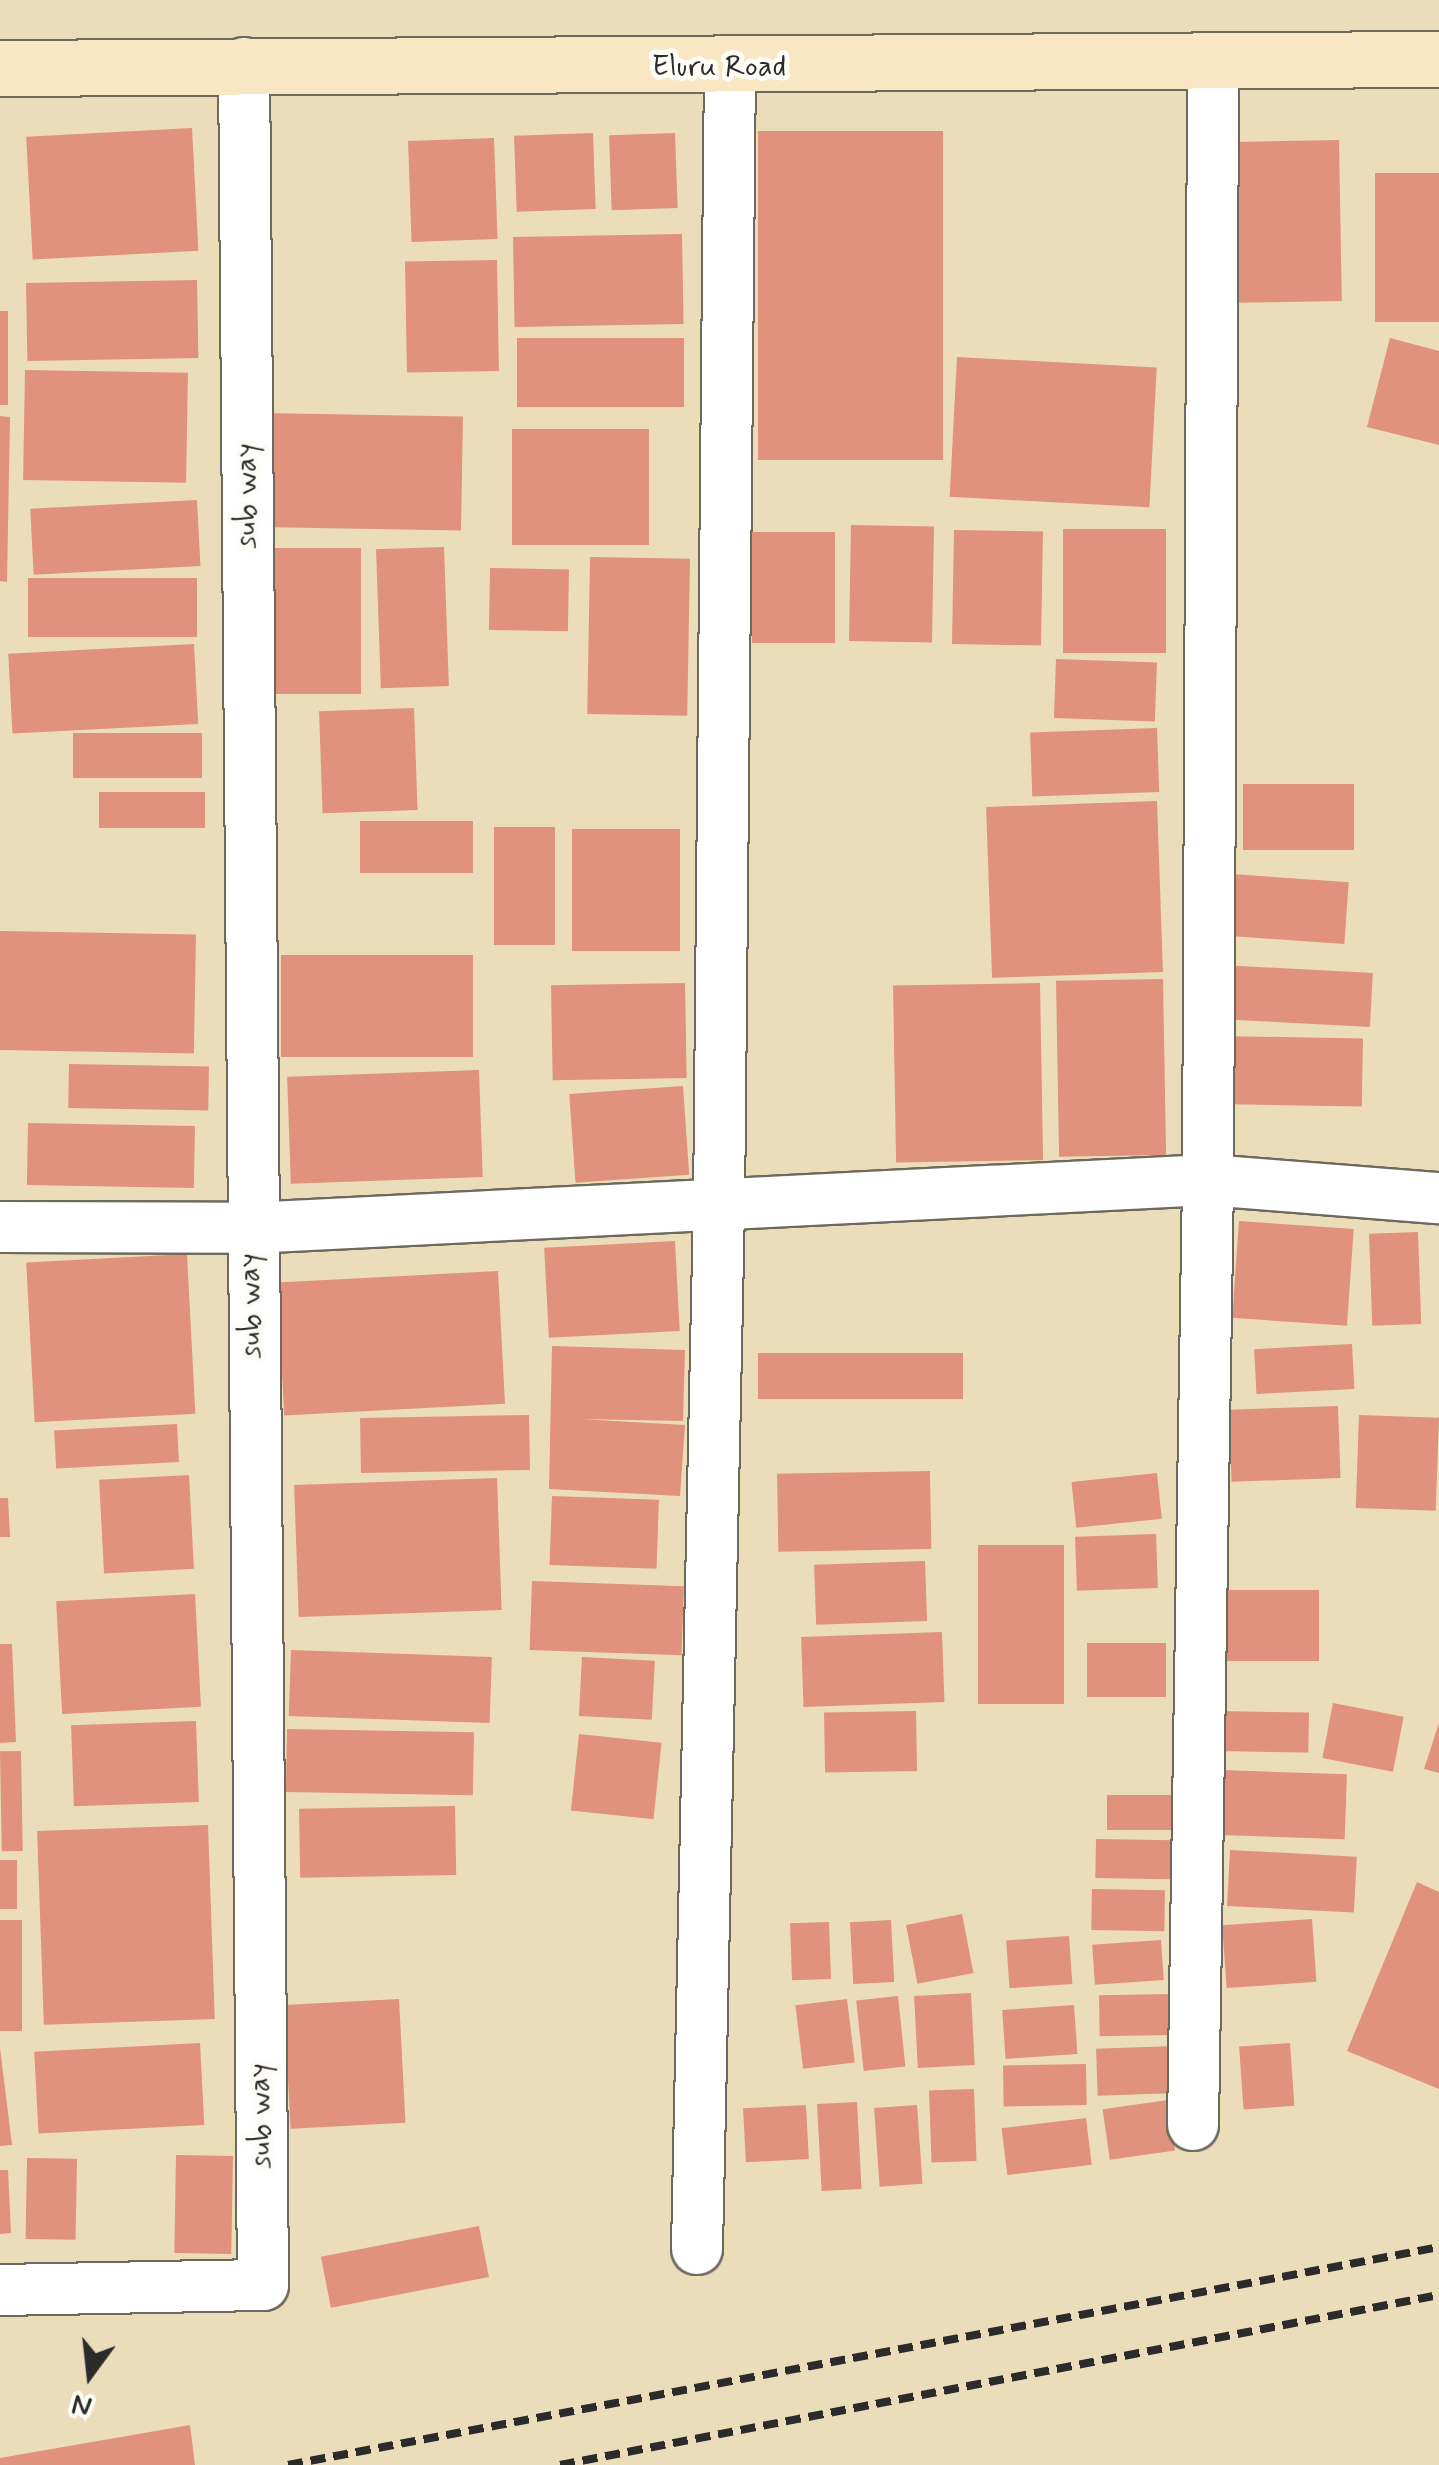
<!DOCTYPE html>
<html>
<head>
<meta charset="utf-8">
<style>
	body { margin:0 }
	#map { position:relative; width:1439px; height:2465px; overflow:hidden; background:#ebddba; font-family:Mynerve,sans-serif }
	div>[style] { position:absolute }
	[style*='--x'] { left:calc(var(--x)*1px); top:calc(var(--y)*1px); width:calc(var(--w)*1px); rotate:calc(var(--a)*1deg) }
	.building>* { inset:0; background:#e0927c; transform-origin:0 0 }
	.roads { filter:drop-shadow(2px 0 #6e695d) drop-shadow(-2px 0 #6e695d) drop-shadow(0 2px #6e695d) drop-shadow(0 -2px #6e695d) }
	.minor>* { height:50px; margin:-25px; padding:0 25px; transform-origin:25px; border-radius:25px; background:#fff }
	.secondary>* { height:55px; margin:-27.5px; padding:0 27.5px; transform-origin:27.5px; border-radius:27.5px; background:#f9e7c3 }
	.rail>* { height:8px; margin-top:-4px; transform-origin:0; background:repeating-linear-gradient(90deg,#2b2b2b 0 15px,transparent 0 23px) }
	span { translate:-50% -50%; white-space:nowrap; text-align:center; line-height:1.15; -webkit-text-stroke:10px #fdfcf7; paint-order:stroke }
	.street-label { font-size:30px; color:#2b2b2b }
	.north { position:absolute; left:40px; top:2325px; width:100px; height:100px; -webkit-text-stroke:8px #fdfcf7; paint-order:stroke; rotate:195deg; font-size:28px; font-weight:700; line-height:40px; text-align:center; color:#2b2b2b }
	.north::after { content:''; display:block; margin:auto; width:35px; height:45px; background:#2b2b2b; clip-path:polygon(50% 0,100% 100%,50% 72%,0 100%) }
</style>
</head>
<body>
<div id="map">
	<div class="building">
		<div style="left:192px;top:128px;width:123px;height:166px;rotate:87deg"></div>
		<div style="left:943px;top:131px;width:329px;height:185px;rotate:90deg"></div>
		<div style="left:593px;top:133px;width:76px;height:79px;rotate:88deg"></div>
		<div style="left:675px;top:133px;width:75px;height:66px;rotate:88deg"></div>
		<div style="left:494px;top:138px;width:101px;height:86px;rotate:88deg"></div>
		<div style="left:1339px;top:140px;width:161px;height:108px;rotate:89deg"></div>
		<div style="left:1439px;top:173px;width:149px;height:64px;rotate:90deg"></div>
		<div style="left:682px;top:234px;width:90px;height:169px;rotate:89deg"></div>
		<div style="left:497px;top:260px;width:111px;height:92px;rotate:89deg"></div>
		<div style="left:197px;top:280px;width:78px;height:171px;rotate:89deg"></div>
		<div style="left:0;top:311px;width:8px;height:94px"></div>
		<div style="left:517px;top:338px;width:167px;height:69px"></div>
		<div style="clip-path:polygon(1390px 338px,1439px 351px,1439px 445px,1367px 427px)"></div>
		<div style="left:957px;top:357px;width:200px;height:140px;rotate:3deg"></div>
		<div style="left:25px;top:370px;width:163px;height:110px;rotate:1deg"></div>
		<div style="left:260px;top:413px;width:203px;height:114px;rotate:1deg"></div>
		<div style="clip-path:polygon(0 416px,10px 417px,7px 582px,0 581px)"></div>
		<div style="left:512px;top:429px;width:137px;height:116px"></div>
		<div style="left:197px;top:500px;width:66px;height:167px;rotate:87deg"></div>
		<div style="left:851px;top:525px;width:83px;height:116px;rotate:1deg"></div>
		<div style="left:1063px;top:529px;width:103px;height:124px"></div>
		<div style="left:954px;top:530px;width:89px;height:114px;rotate:1deg"></div>
		<div style="left:752px;top:532px;width:83px;height:111px"></div>
		<div style="left:444px;top:547px;width:139px;height:68px;rotate:88deg"></div>
		<div style="left:272px;top:548px;width:89px;height:146px"></div>
		<div style="left:590px;top:557px;width:100px;height:157px;rotate:1deg"></div>
		<div style="left:490px;top:568px;width:79px;height:62px;rotate:1deg"></div>
		<div style="left:197px;top:578px;width:59px;height:169px;rotate:90deg"></div>
		<div style="left:194px;top:644px;width:80px;height:186px;rotate:87deg"></div>
		<div style="left:1056px;top:659px;width:101px;height:59px;rotate:2deg"></div>
		<div style="left:414px;top:708px;width:102px;height:95px;rotate:88deg"></div>
		<div style="left:1157px;top:728px;width:64px;height:127px;rotate:88deg"></div>
		<div style="left:73px;top:733px;width:129px;height:45px"></div>
		<div style="left:1243px;top:784px;width:111px;height:66px"></div>
		<div style="left:99px;top:792px;width:106px;height:36px"></div>
		<div style="left:1157px;top:801px;width:171px;height:171px;rotate:88deg"></div>
		<div style="left:473px;top:821px;width:52px;height:113px;rotate:90deg"></div>
		<div style="left:494px;top:827px;width:61px;height:118px"></div>
		<div style="left:680px;top:829px;width:122px;height:108px;rotate:90deg"></div>
		<div style="left:1217px;top:873px;width:132px;height:62px;rotate:4deg"></div>
		<div style="left:0;top:931px;width:196px;height:119px;rotate:1deg"></div>
		<div style="left:281px;top:955px;width:192px;height:102px"></div>
		<div style="left:1220px;top:965px;width:153px;height:54px;rotate:3deg"></div>
		<div style="left:1163px;top:979px;width:176px;height:107px;rotate:89deg"></div>
		<div style="left:685px;top:983px;width:95px;height:134px;rotate:89deg"></div>
		<div style="left:1040px;top:983px;width:177px;height:147px;rotate:89deg"></div>
		<div style="left:1220px;top:1036px;width:143px;height:68px;rotate:1deg"></div>
		<div style="left:69px;top:1064px;width:140px;height:44px;rotate:1deg"></div>
		<div style="left:479px;top:1070px;width:107px;height:192px;rotate:88deg"></div>
		<div style="left:683px;top:1086px;width:89px;height:114px;rotate:86deg"></div>
		<div style="left:28px;top:1123px;width:167px;height:62px;rotate:1deg"></div>
		<div style="left:1239px;top:1221px;width:115px;height:97px;rotate:4deg"></div>
		<div style="left:1418px;top:1232px;width:92px;height:49px;rotate:88deg"></div>
		<div style="left:675px;top:1241px;width:90px;height:131px;rotate:87deg"></div>
		<div style="left:187px;top:1254px;width:160px;height:161px;rotate:87deg"></div>
		<div style="left:498px;top:1271px;width:133px;height:221px;rotate:87deg"></div>
		<div style="left:1352px;top:1344px;width:45px;height:98px;rotate:87deg"></div>
		<div style="clip-path:polygon(552px 1346px,685px 1350px,683px 1421px,580px 1419px,685px 1425px,680px 1496px,549px 1489px)"></div>
		<div style="left:963px;top:1353px;width:46px;height:205px;rotate:90deg"></div>
		<div style="left:1338px;top:1406px;width:72px;height:109px;rotate:88deg"></div>
		<div style="left:529px;top:1415px;width:55px;height:169px;rotate:89deg"></div>
		<div style="left:1359px;top:1415px;width:80px;height:93px;rotate:2deg"></div>
		<div style="left:177px;top:1424px;width:38px;height:123px;rotate:87deg"></div>
		<div style="left:930px;top:1471px;width:78px;height:153px;rotate:89deg"></div>
		<div style="left:1157px;top:1473px;width:46px;height:86px;rotate:84deg"></div>
		<div style="left:189px;top:1475px;width:94px;height:90px;rotate:87deg"></div>
		<div style="left:497px;top:1478px;width:132px;height:203px;rotate:88deg"></div>
		<div style="left:552px;top:1496px;width:107px;height:69px;rotate:2deg"></div>
		<div style="clip-path:polygon(0 1498px,8px 1498px,10px 1537px,0 1537px)"></div>
		<div style="left:1156px;top:1534px;width:54px;height:81px;rotate:88deg"></div>
		<div style="left:978px;top:1545px;width:86px;height:159px"></div>
		<div style="left:925px;top:1561px;width:60px;height:111px;rotate:88deg"></div>
		<div style="left:532px;top:1581px;width:152px;height:69px;rotate:2deg"></div>
		<div style="left:1225px;top:1590px;width:94px;height:71px"></div>
		<div style="left:195px;top:1594px;width:113px;height:139px;rotate:87deg"></div>
		<div style="left:942px;top:1632px;width:70px;height:141px;rotate:88deg"></div>
		<div style="left:1087px;top:1643px;width:79px;height:54px"></div>
		<div style="clip-path:polygon(0 1644px,12px 1644px,16px 1742px,0 1743px)"></div>
		<div style="left:291px;top:1650px;width:201px;height:66px;rotate:2deg"></div>
		<div style="left:582px;top:1657px;width:73px;height:59px;rotate:3deg"></div>
		<div style="left:1333px;top:1703px;width:72px;height:56px;rotate:11deg"></div>
		<div style="left:916px;top:1711px;width:60px;height:92px;rotate:89deg"></div>
		<div style="left:1219px;top:1711px;width:90px;height:40px;rotate:1deg"></div>
		<div style="left:196px;top:1721px;width:81px;height:125px;rotate:88deg"></div>
		<div style="clip-path:polygon(1439px 1723px,1439px 1773px,1424px 1769px)"></div>
		<div style="left:287px;top:1729px;width:187px;height:63px;rotate:1deg"></div>
		<div style="left:579px;top:1734px;width:83px;height:77px;rotate:6deg"></div>
		<div style="left:21px;top:1751px;width:100px;height:21px;rotate:89deg"></div>
		<div style="left:1223px;top:1770px;width:124px;height:65px;rotate:2deg"></div>
		<div style="left:1173px;top:1795px;width:35px;height:66px;rotate:90deg"></div>
		<div style="left:455px;top:1806px;width:69px;height:156px;rotate:89deg"></div>
		<div style="left:208px;top:1825px;width:194px;height:171px;rotate:88deg"></div>
		<div style="left:1096px;top:1839px;width:77px;height:39px;rotate:1deg"></div>
		<div style="left:1230px;top:1850px;width:127px;height:56px;rotate:3deg"></div>
		<div style="left:0;top:1860px;width:17px;height:49px"></div>
		<div style="clip-path:polygon(1417px 1882px,1439px 1892px,1439px 2089px,1347px 2051px)"></div>
		<div style="left:1092px;top:1889px;width:73px;height:41px;rotate:1deg"></div>
		<div style="left:962px;top:1914px;width:60px;height:57px;rotate:79deg"></div>
		<div style="left:1312px;top:1919px;width:63px;height:90px;rotate:86deg"></div>
		<div style="left:0;top:1920px;width:22px;height:111px"></div>
		<div style="left:891px;top:1920px;width:62px;height:41px;rotate:87deg"></div>
		<div style="left:829px;top:1922px;width:57px;height:39px;rotate:88deg"></div>
		<div style="left:1069px;top:1936px;width:48px;height:63px;rotate:86deg"></div>
		<div style="left:1161px;top:1940px;width:40px;height:69px;rotate:86deg"></div>
		<div style="left:971px;top:1993px;width:72px;height:57px;rotate:87deg"></div>
		<div style="left:1173px;top:1994px;width:41px;height:74px;rotate:89deg"></div>
		<div style="left:898px;top:1996px;width:71px;height:42px;rotate:84deg"></div>
		<div style="left:399px;top:1999px;width:124px;height:115px;rotate:87deg"></div>
		<div style="left:847px;top:1999px;width:64px;height:52px;rotate:83deg"></div>
		<div style="left:1074px;top:2005px;width:49px;height:72px;rotate:86deg"></div>
		<div style="left:200px;top:2043px;width:82px;height:166px;rotate:87deg"></div>
		<div style="left:1290px;top:2043px;width:63px;height:51px;rotate:86deg"></div>
		<div style="left:1175px;top:2046px;width:47px;height:79px;rotate:88deg"></div>
		<div style="clip-path:polygon(0 2048px,12px 2145px,0 2146px)"></div>
		<div style="left:1086px;top:2064px;width:41px;height:83px;rotate:89deg"></div>
		<div style="left:974px;top:2089px;width:72px;height:45px;rotate:88deg"></div>
		<div style="left:1168px;top:2100px;width:51px;height:66px;rotate:82deg"></div>
		<div style="left:857px;top:2102px;width:87px;height:40px;rotate:87deg"></div>
		<div style="left:806px;top:2105px;width:54px;height:63px;rotate:87deg"></div>
		<div style="left:917px;top:2105px;width:79px;height:43px;rotate:86deg"></div>
		<div style="left:1086px;top:2118px;width:47px;height:85px;rotate:83deg"></div>
		<div style="left:176px;top:2155px;width:57px;height:98px;rotate:1deg"></div>
		<div style="left:27px;top:2158px;width:50px;height:81px;rotate:1deg"></div>
		<div style="clip-path:polygon(0 2170px,8px 2170px,11px 2233px,0 2234px)"></div>
		<div style="left:479px;top:2226px;width:52px;height:161px;rotate:79deg"></div>
		<div style="clip-path:polygon(190px 2425px,195px 2465px,0 2465px,0 2458px)"></div>
	</div>
	<div class="roads">
		<div class="minor">
			<div style="--x:0;--y:1227;--w:250;--a:0.2"></div>
			<div style="--x:250;--y:1228;--w:959;--a:-2.87"></div>
			<div style="--x:1208;--y:1180;--w:232;--a:4.5"></div>
			<div style="--x:1193;--y:2125;--w:945;--a:-89.09"></div>
			<div style="--x:1208;--y:1180;--w:1122;--a:-89.74"></div>
			<div style="--x:697;--y:2249;--w:1040;--a:-88.79"></div>
			<div style="--x:719;--y:1209;--w:1141;--a:-89.45"></div>
			<div style="--x:0;--y:2290;--w:263;--a:-1.1"></div>
			<div style="--x:263;--y:2285;--w:2222;--a:-90.49"></div>
		</div>
		<div class="secondary">
			<div style="--x:0;--y:68;--w:1439;--a:-0.36"></div>
		</div>
	</div>
	<div class="rail">
		<div style="--x:288;--y:2465;--w:1171;--a:-10.72"></div>
		<div style="--x:560;--y:2465;--w:895;--a:-10.95"></div>
	</div>
	<div class="street-label">
		<span style="left:719px;top:67px">Eluru Road</span>
		<span style="left:247px;top:496px;rotate:-90deg">sub way</span>
		<span style="left:251px;top:1306px;rotate:-91deg">sub way</span>
		<span style="left:261px;top:2116px;rotate:-91deg">sub way</span>
	</div>
	<div class="north">N</div>
</div>
</body>
</html>
